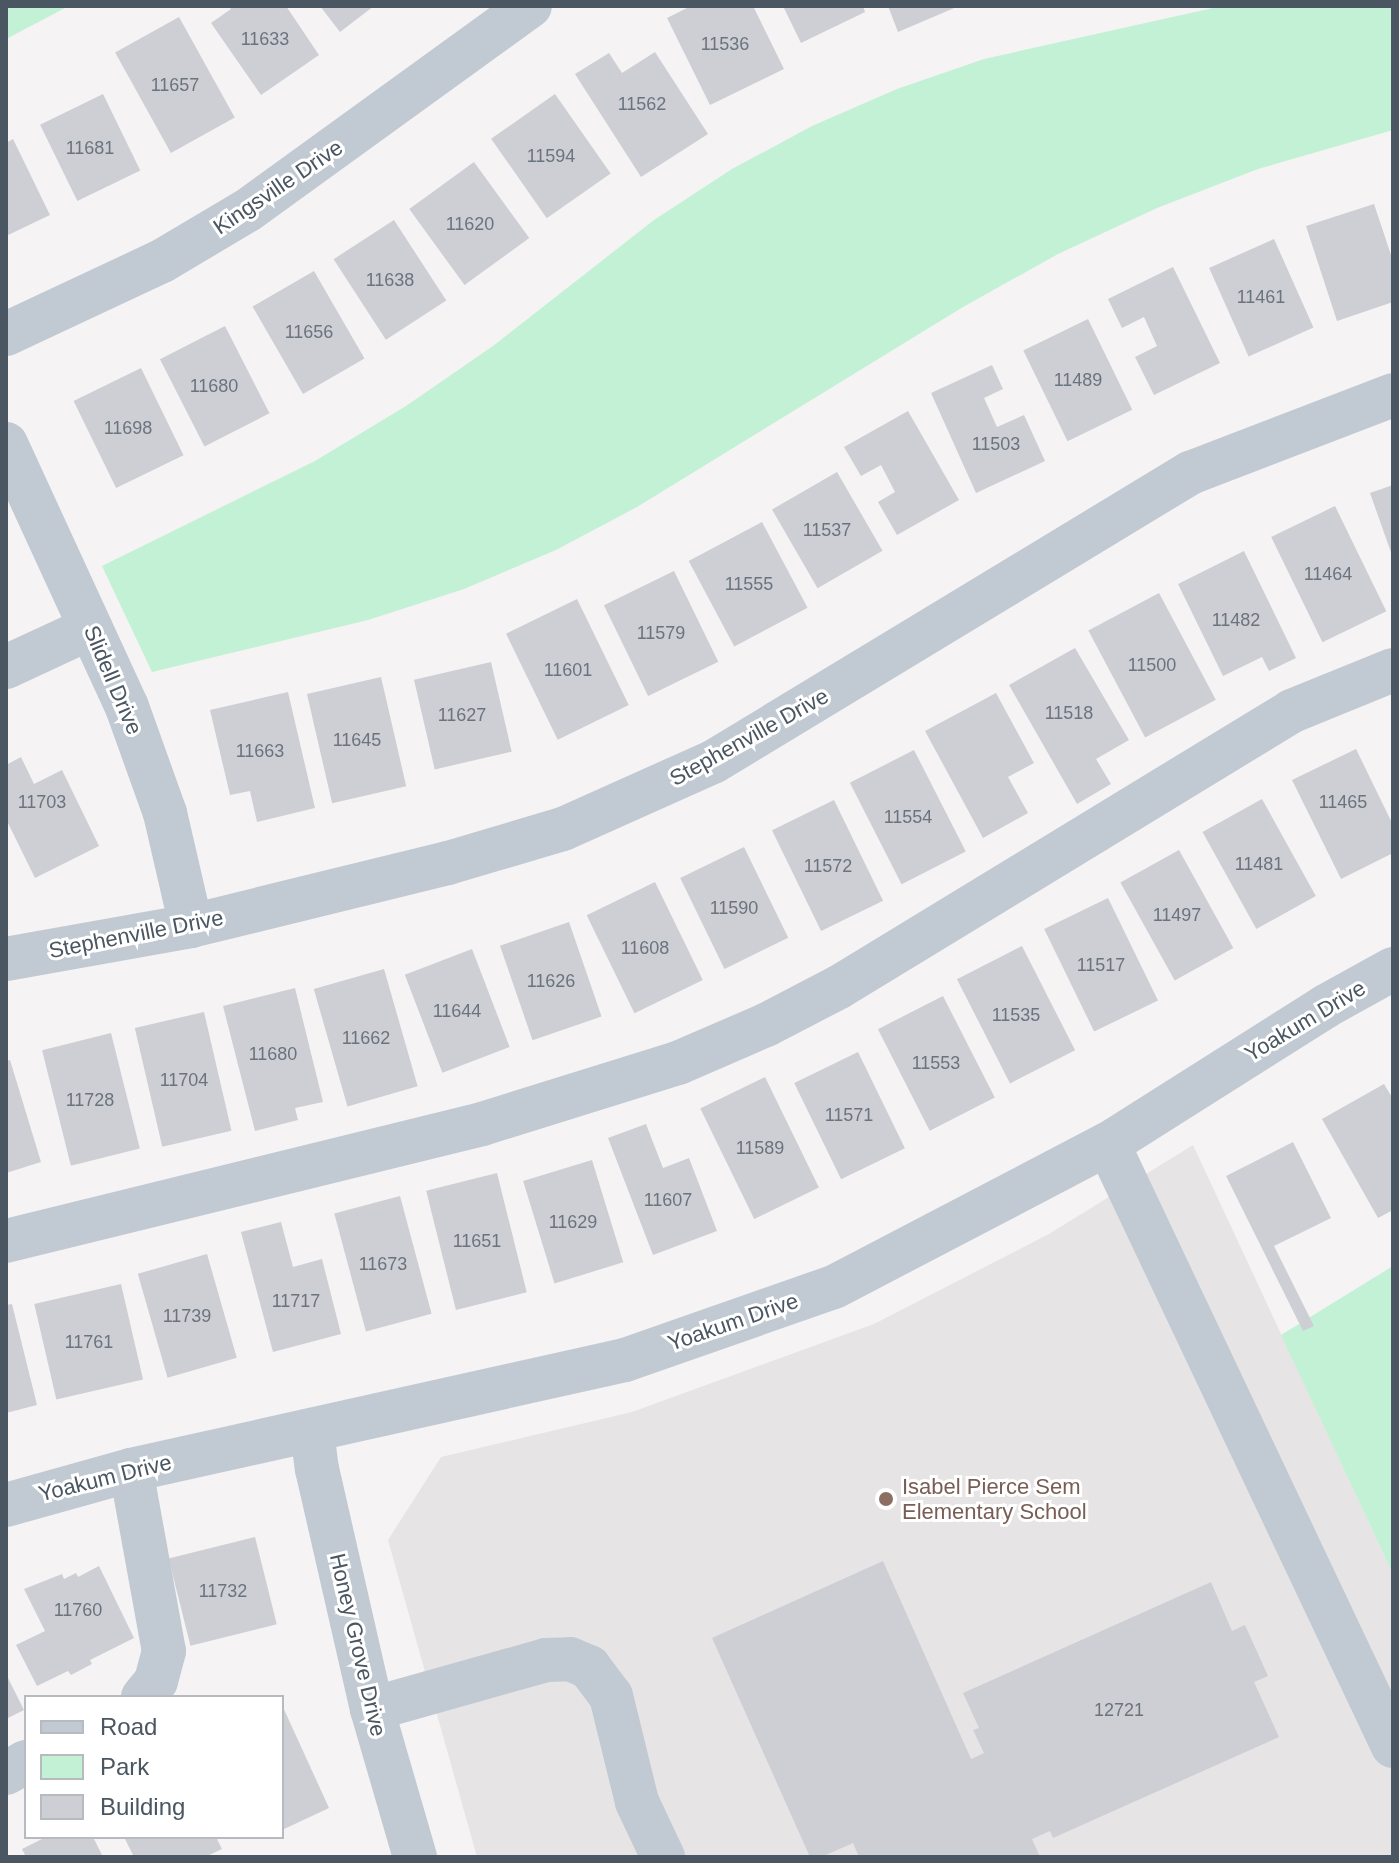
<!DOCTYPE html>
<html>
<head>
<meta charset="utf-8">
<style>
	body { margin:0 }
	#map { position:relative; width:1399px; height:1863px; overflow:hidden; background:#f5f3f3; font-family:Helvetica,sans-serif }
	div>[style] { position:absolute }
	[style*='--x'] { left:calc(var(--x)*1px); top:calc(var(--y)*1px); width:calc(var(--w)*1px); rotate:calc(var(--a)*1deg) }
	.education>* { inset:0; background:#e6e4e5 }
	.green>* { inset:0; background:#c3f1d5 }
	.building>* { inset:0; background:#cdcfd5; transform-origin:0 0 }
	.minor>* { height:44px; margin:-22px; padding:0 22px; transform-origin:22px; border-radius:22px; background:#c1cad2 }
	.dots>* { width:22px; height:22px; translate:-50% -50%; box-sizing:border-box; border:4px solid #fff; border-radius:50% }
	span { translate:-50% -50%; white-space:nowrap; text-align:center; line-height:1.15; -webkit-text-stroke:6px #fff; paint-order:stroke }
	.number-label { font-size:18px; color:#6b747e }
	.number-label span { -webkit-text-stroke-width:0 }
	.street-label { font-size:22px; color:#4a5661 }
	.education-label { font-size:22px; color:#785e54 }
	.left { translate:0 -50%; text-align:left }
	.frame { position:absolute; inset:0; border:8px solid #4a5661; pointer-events:none }
	.legend { position:absolute; left:24px; top:1695px; width:260px; height:144px; box-sizing:border-box; background:#fff; border:2px solid #b7bbc0; margin:0; padding:10px 14px; list-style:none; font-size:24px; color:#4a5661 }
	.legend li { display:flex; align-items:center; gap:16px; height:40px }
	.legend b { width:40px; border:2px solid #b7bbc0 }
</style>
</head>
<body>
<div id="map">
	<div class="education">
		<div style="clip-path:polygon(1193px 1145px,1393px 1574px,1393px 1857px,477px 1857px,388px 1540px,441px 1457px,632px 1412px,874px 1324px,1049px 1234px)"></div>
	</div>
	<div class="green">
		<div style="clip-path:polygon(6px 6px,69px 6px,6px 39px)"></div>
		<div style="clip-path:polygon(1222px 6px,1393px 6px,1393px 130px,1258px 169px,1157px 208px,1058px 254px,963px 307px,637px 507px,556px 550px,464px 589px,368px 620px,152px 672px,102px 566px,315px 461px,406px 406px,493px 346px,654px 220px,732px 169px,812px 126px,897px 89px,984px 59px)"></div>
		<div style="clip-path:polygon(1393px 1266px,1393px 1574px,1281px 1335px)"></div>
	</div>
	<div class="building">
		<div style="clip-path:polygon(228px 6px,286px 6px,319px 55px,261px 95px,211px 23px,231px 9px)"></div>
		<div style="clip-path:polygon(320px 6px,374px 6px,340px 32px)"></div>
		<div style="clip-path:polygon(691px 6px,753px 6px,784px 69px,710px 105px,667px 18px)"></div>
		<div style="clip-path:polygon(783px 6px,863px 6px,865px 12px,801px 43px)"></div>
		<div style="clip-path:polygon(888px 6px,959px 6px,898px 32px)"></div>
		<div style="left:179px;top:17px;width:115px;height:73px;rotate:61deg"></div>
		<div style="clip-path:polygon(655px 52px,708px 134px,641px 177px,575px 74px,609px 53px,622px 73px)"></div>
		<div style="left:103px;top:94px;width:85px;height:70px;rotate:64deg"></div>
		<div style="left:555px;top:94px;width:97px;height:78px;rotate:55deg"></div>
		<div style="clip-path:polygon(13px 139px,50px 215px,6px 236px,6px 143px)"></div>
		<div style="left:474px;top:162px;width:94px;height:80px;rotate:54deg"></div>
		<div style="clip-path:polygon(1374px 204px,1393px 261px,1393px 302px,1337px 321px,1306px 226px)"></div>
		<div style="left:394px;top:220px;width:96px;height:72px;rotate:57deg"></div>
		<div style="left:1274px;top:239px;width:97px;height:71px;rotate:66deg"></div>
		<div style="clip-path:polygon(1173px 267px,1220px 363px,1154px 395px,1135px 357px,1157px 346px,1144px 317px,1122px 328px,1108px 299px)"></div>
		<div style="left:314px;top:271px;width:101px;height:71px;rotate:60deg"></div>
		<div style="left:1088px;top:319px;width:101px;height:72px;rotate:64deg"></div>
		<div style="left:225px;top:326px;width:98px;height:73px;rotate:63deg"></div>
		<div style="clip-path:polygon(992px 365px,1003px 389px,984px 398px,997px 427px,1024px 415px,1045px 461px,976px 493px,931px 393px)"></div>
		<div style="left:141px;top:368px;width:97px;height:75px;rotate:64deg"></div>
		<div style="clip-path:polygon(908px 411px,959px 500px,897px 535px,878px 502px,895px 492px,881px 465px,861px 476px,844px 447px)"></div>
		<div style="left:837px;top:472px;width:91px;height:75px;rotate:60deg"></div>
		<div style="clip-path:polygon(1393px 485px,1393px 558px,1370px 493px)"></div>
		<div style="left:1335px;top:506px;width:117px;height:71px;rotate:64deg"></div>
		<div style="left:762px;top:522px;width:97px;height:83px;rotate:62deg"></div>
		<div style="clip-path:polygon(1244px 551px,1296px 658px,1269px 671px,1262px 657px,1223px 676px,1178px 584px)"></div>
		<div style="left:674px;top:571px;width:101px;height:78px;rotate:64deg"></div>
		<div style="left:1159px;top:593px;width:121px;height:80px;rotate:62deg"></div>
		<div style="left:577px;top:599px;width:118px;height:79px;rotate:64deg"></div>
		<div style="clip-path:polygon(1075px 648px,1129px 740px,1096px 759px,1111px 784px,1077px 804px,1009px 685px)"></div>
		<div style="left:491px;top:662px;width:92px;height:79px;rotate:77deg"></div>
		<div style="left:381px;top:677px;width:112px;height:76px;rotate:77deg"></div>
		<div style="clip-path:polygon(288px 692px,315px 808px,257px 822px,250px 791px,230px 795px,210px 710px)"></div>
		<div style="clip-path:polygon(996px 693px,1034px 763px,1008px 777px,1028px 813px,983px 838px,925px 731px)"></div>
		<div style="clip-path:polygon(1356px 749px,1393px 825px,1393px 853px,1341px 879px,1292px 780px)"></div>
		<div style="left:914px;top:750px;width:114px;height:72px;rotate:63deg"></div>
		<div style="clip-path:polygon(21px 757px,34px 784px,62px 770px,99px 846px,35px 878px,6px 819px,6px 765px)"></div>
		<div style="left:1262px;top:799px;width:111px;height:68px;rotate:61deg"></div>
		<div style="left:834px;top:800px;width:112px;height:69px;rotate:64deg"></div>
		<div style="left:744px;top:847px;width:101px;height:71px;rotate:64deg"></div>
		<div style="left:1179px;top:850px;width:112px;height:67px;rotate:61deg"></div>
		<div style="left:655px;top:882px;width:109px;height:76px;rotate:64deg"></div>
		<div style="left:1108px;top:898px;width:114px;height:71px;rotate:64deg"></div>
		<div style="left:569px;top:922px;width:100px;height:73px;rotate:71deg"></div>
		<div style="left:1022px;top:946px;width:117px;height:73px;rotate:63deg"></div>
		<div style="left:472px;top:949px;width:105px;height:72px;rotate:69deg"></div>
		<div style="left:384px;top:969px;width:122px;height:73px;rotate:74deg"></div>
		<div style="clip-path:polygon(295px 988px,323px 1102px,295px 1108px,298px 1120px,255px 1131px,223px 1006px)"></div>
		<div style="left:943px;top:996px;width:114px;height:73px;rotate:63deg"></div>
		<div style="left:204px;top:1012px;width:122px;height:71px;rotate:77deg"></div>
		<div style="left:111px;top:1033px;width:119px;height:71px;rotate:76deg"></div>
		<div style="left:858px;top:1052px;width:107px;height:71px;rotate:64deg"></div>
		<div style="clip-path:polygon(10px 1060px,41px 1162px,6px 1173px,6px 1061px)"></div>
		<div style="left:765px;top:1077px;width:123px;height:72px;rotate:64deg"></div>
		<div style="clip-path:polygon(1384px 1084px,1393px 1099px,1393px 1210px,1378px 1218px,1322px 1119px)"></div>
		<div style="clip-path:polygon(646px 1124px,663px 1168px,689px 1158px,717px 1231px,653px 1255px,608px 1138px)"></div>
		<div style="clip-path:polygon(1293px 1142px,1331px 1218px,1274px 1246px,1314px 1326px,1303px 1331px,1226px 1176px)"></div>
		<div style="left:592px;top:1160px;width:107px;height:72px;rotate:73deg"></div>
		<div style="left:497px;top:1173px;width:123px;height:73px;rotate:76deg"></div>
		<div style="left:400px;top:1196px;width:122px;height:68px;rotate:75deg"></div>
		<div style="clip-path:polygon(281px 1222px,293px 1267px,322px 1259px,341px 1334px,273px 1352px,241px 1232px)"></div>
		<div style="left:207px;top:1254px;width:108px;height:72px;rotate:74deg"></div>
		<div style="left:121px;top:1284px;width:98px;height:89px;rotate:77deg"></div>
		<div style="clip-path:polygon(12px 1304px,37px 1405px,6px 1413px,6px 1305px)"></div>
		<div style="left:255px;top:1537px;width:90px;height:89px;rotate:76deg"></div>
		<div style="clip-path:polygon(883px 1561px,971px 1759px,984px 1753px,973px 1730px,979px 1728px,963px 1693px,1211px 1582px,1232px 1631px,1245px 1625px,1268px 1676px,1254px 1682px,1279px 1737px,1053px 1838px,1050px 1831px,1032px 1839px,1040px 1857px,859px 1857px,853px 1843px,821px 1857px,810px 1857px,712px 1638px)"></div>
		<div style="clip-path:polygon(99px 1566px,134px 1638px,90px 1660px,92px 1664px,71px 1675px,68px 1671px,37px 1686px,16px 1645px,45px 1631px,24px 1589px,62px 1574px,64px 1579px,76px 1573px,78px 1577px)"></div>
		<div style="clip-path:polygon(6px 1674px,24px 1710px,6px 1719px)"></div>
		<div style="clip-path:polygon(282px 1705px,329px 1808px,282px 1830px)"></div>
		<div style="clip-path:polygon(93px 1837px,103px 1857px,26px 1857px,22px 1849px,46px 1837px)"></div>
		<div style="clip-path:polygon(124px 1837px,216px 1837px,222px 1849px,205px 1857px,134px 1857px)"></div>
	</div>
	<div class="minor">
		<div style="--x:6;--y:334;--w:172;--a:-25.1"></div>
		<div style="--x:162;--y:261;--w:100;--a:-30.7"></div>
		<div style="--x:248;--y:210;--w:348;--a:-35.9"></div>
		<div style="--x:6;--y:444;--w:289;--a:65.3"></div>
		<div style="--x:127;--y:707;--w:113;--a:70.3"></div>
		<div style="--x:165;--y:813;--w:116;--a:77"></div>
		<div style="--x:6;--y:667;--w:93;--a:-24.9"></div>
		<div style="--x:6;--y:959;--w:188;--a:-10.1"></div>
		<div style="--x:191;--y:926;--w:265;--a:-13.8"></div>
		<div style="--x:448;--y:863;--w:120;--a:-16.5"></div>
		<div style="--x:563;--y:829;--w:164;--a:-24.1"></div>
		<div style="--x:713;--y:762;--w:558;--a:-31.21"></div>
		<div style="--x:1190;--y:473;--w:217;--a:-21"></div>
		<div style="--x:1108;--y:1144;--w:666;--a:64.67"></div>
		<div style="--x:6;--y:1241;--w:490;--a:-13.8"></div>
		<div style="--x:482;--y:1124;--w:205;--a:-17.3"></div>
		<div style="--x:678;--y:1063;--w:96;--a:-23.4"></div>
		<div style="--x:766;--y:1025;--w:82;--a:-27.5"></div>
		<div style="--x:839;--y:987;--w:530;--a:-31.35"></div>
		<div style="--x:1292;--y:711;--w:109;--a:-22.1"></div>
		<div style="--x:312;--y:1430;--w:39;--a:83"></div>
		<div style="--x:317;--y:1469;--w:246;--a:77.1"></div>
		<div style="--x:372;--y:1709;--w:154;--a:73.8"></div>
		<div style="--x:131;--y:1470;--w:184;--a:79.7"></div>
		<div style="--x:164;--y:1651;--w:31;--a:105"></div>
		<div style="--x:156;--y:1681;--w:21;--a:129"></div>
		<div style="--x:6;--y:1505;--w:130;--a:-15.6"></div>
		<div style="--x:131;--y:1470;--w:506;--a:-12.55"></div>
		<div style="--x:625;--y:1360;--w:221;--a:-19.3"></div>
		<div style="--x:834;--y:1287;--w:309;--a:-27.6"></div>
		<div style="--x:1108;--y:1144;--w:258;--a:-32.3"></div>
		<div style="--x:1326;--y:1006;--w:77;--a:-28.9"></div>
		<div style="--x:372;--y:1709;--w:181;--a:-15.7"></div>
		<div style="--x:546;--y:1660;--w:24;--a:-2"></div>
		<div style="--x:570;--y:1659;--w:21;--a:23"></div>
		<div style="--x:589;--y:1667;--w:36;--a:53"></div>
		<div style="--x:611;--y:1696;--w:109;--a:76.2"></div>
		<div style="--x:637;--y:1802;--w:61;--a:64.7"></div>
		<div style="--x:6;--y:1773;--w:23;--a:-29"></div>
	</div>
	<div class="dots">
		<div style="left:886px;top:1499px;background:#8d6e63"></div>
	</div>
	<div class="number-label">
		<span style="left:265px;top:39px">11633</span>
		<span style="left:725px;top:44px">11536</span>
		<span style="left:175px;top:85px">11657</span>
		<span style="left:642px;top:104px">11562</span>
		<span style="left:90px;top:148px">11681</span>
		<span style="left:551px;top:156px">11594</span>
		<span style="left:470px;top:224px">11620</span>
		<span style="left:390px;top:280px">11638</span>
		<span style="left:1261px;top:297px">11461</span>
		<span style="left:309px;top:332px">11656</span>
		<span style="left:1078px;top:380px">11489</span>
		<span style="left:214px;top:386px">11680</span>
		<span style="left:128px;top:428px">11698</span>
		<span style="left:996px;top:444px">11503</span>
		<span style="left:827px;top:530px">11537</span>
		<span style="left:1328px;top:574px">11464</span>
		<span style="left:749px;top:584px">11555</span>
		<span style="left:1236px;top:620px">11482</span>
		<span style="left:661px;top:633px">11579</span>
		<span style="left:1152px;top:665px">11500</span>
		<span style="left:568px;top:670px">11601</span>
		<span style="left:1069px;top:713px">11518</span>
		<span style="left:462px;top:715px">11627</span>
		<span style="left:357px;top:740px">11645</span>
		<span style="left:260px;top:751px">11663</span>
		<span style="left:42px;top:802px">11703</span>
		<span style="left:1343px;top:802px">11465</span>
		<span style="left:908px;top:817px">11554</span>
		<span style="left:1259px;top:864px">11481</span>
		<span style="left:828px;top:866px">11572</span>
		<span style="left:734px;top:908px">11590</span>
		<span style="left:1177px;top:915px">11497</span>
		<span style="left:645px;top:948px">11608</span>
		<span style="left:1101px;top:965px">11517</span>
		<span style="left:551px;top:981px">11626</span>
		<span style="left:457px;top:1011px">11644</span>
		<span style="left:1016px;top:1015px">11535</span>
		<span style="left:366px;top:1038px">11662</span>
		<span style="left:273px;top:1054px">11680</span>
		<span style="left:936px;top:1063px">11553</span>
		<span style="left:184px;top:1080px">11704</span>
		<span style="left:90px;top:1100px">11728</span>
		<span style="left:849px;top:1115px">11571</span>
		<span style="left:760px;top:1148px">11589</span>
		<span style="left:668px;top:1200px">11607</span>
		<span style="left:573px;top:1222px">11629</span>
		<span style="left:477px;top:1241px">11651</span>
		<span style="left:383px;top:1264px">11673</span>
		<span style="left:296px;top:1301px">11717</span>
		<span style="left:187px;top:1316px">11739</span>
		<span style="left:89px;top:1342px">11761</span>
		<span style="left:223px;top:1591px">11732</span>
		<span style="left:78px;top:1610px">11760</span>
		<span style="left:1119px;top:1710px">12721</span>
	</div>
	<div class="street-label">
		<span style="left:278px;top:187px;rotate:-34deg">Kingsville Drive</span>
		<span style="left:113px;top:680px;rotate:67deg">Slidell Drive</span>
		<span style="left:749px;top:737px;rotate:-29deg">Stephenville Drive</span>
		<span style="left:136px;top:934px;rotate:-11deg">Stephenville Drive</span>
		<span style="left:1305px;top:1021px;rotate:-31deg">Yoakum Drive</span>
		<span style="left:733px;top:1322px;rotate:-19deg">Yoakum Drive</span>
		<span style="left:105px;top:1478px;rotate:-14deg">Yoakum Drive</span>
		<span style="left:358px;top:1645px;rotate:77deg">Honey Grove Drive</span>
	</div>
	<div class="education-label">
		<span class="left" style="left:902px;top:1499px">Isabel Pierce Sem<br>Elementary School</span>
	</div>
	<div class="frame"></div>
	<ul class="legend">
	<li><b style="height:10px;background:#c1cad2"></b>Road</li>
	<li><b style="height:22px;background:#c3f1d5"></b>Park</li>
	<li><b style="height:22px;background:#cdcfd5"></b>Building</li>
	</ul>
</div>
</body>
</html>
